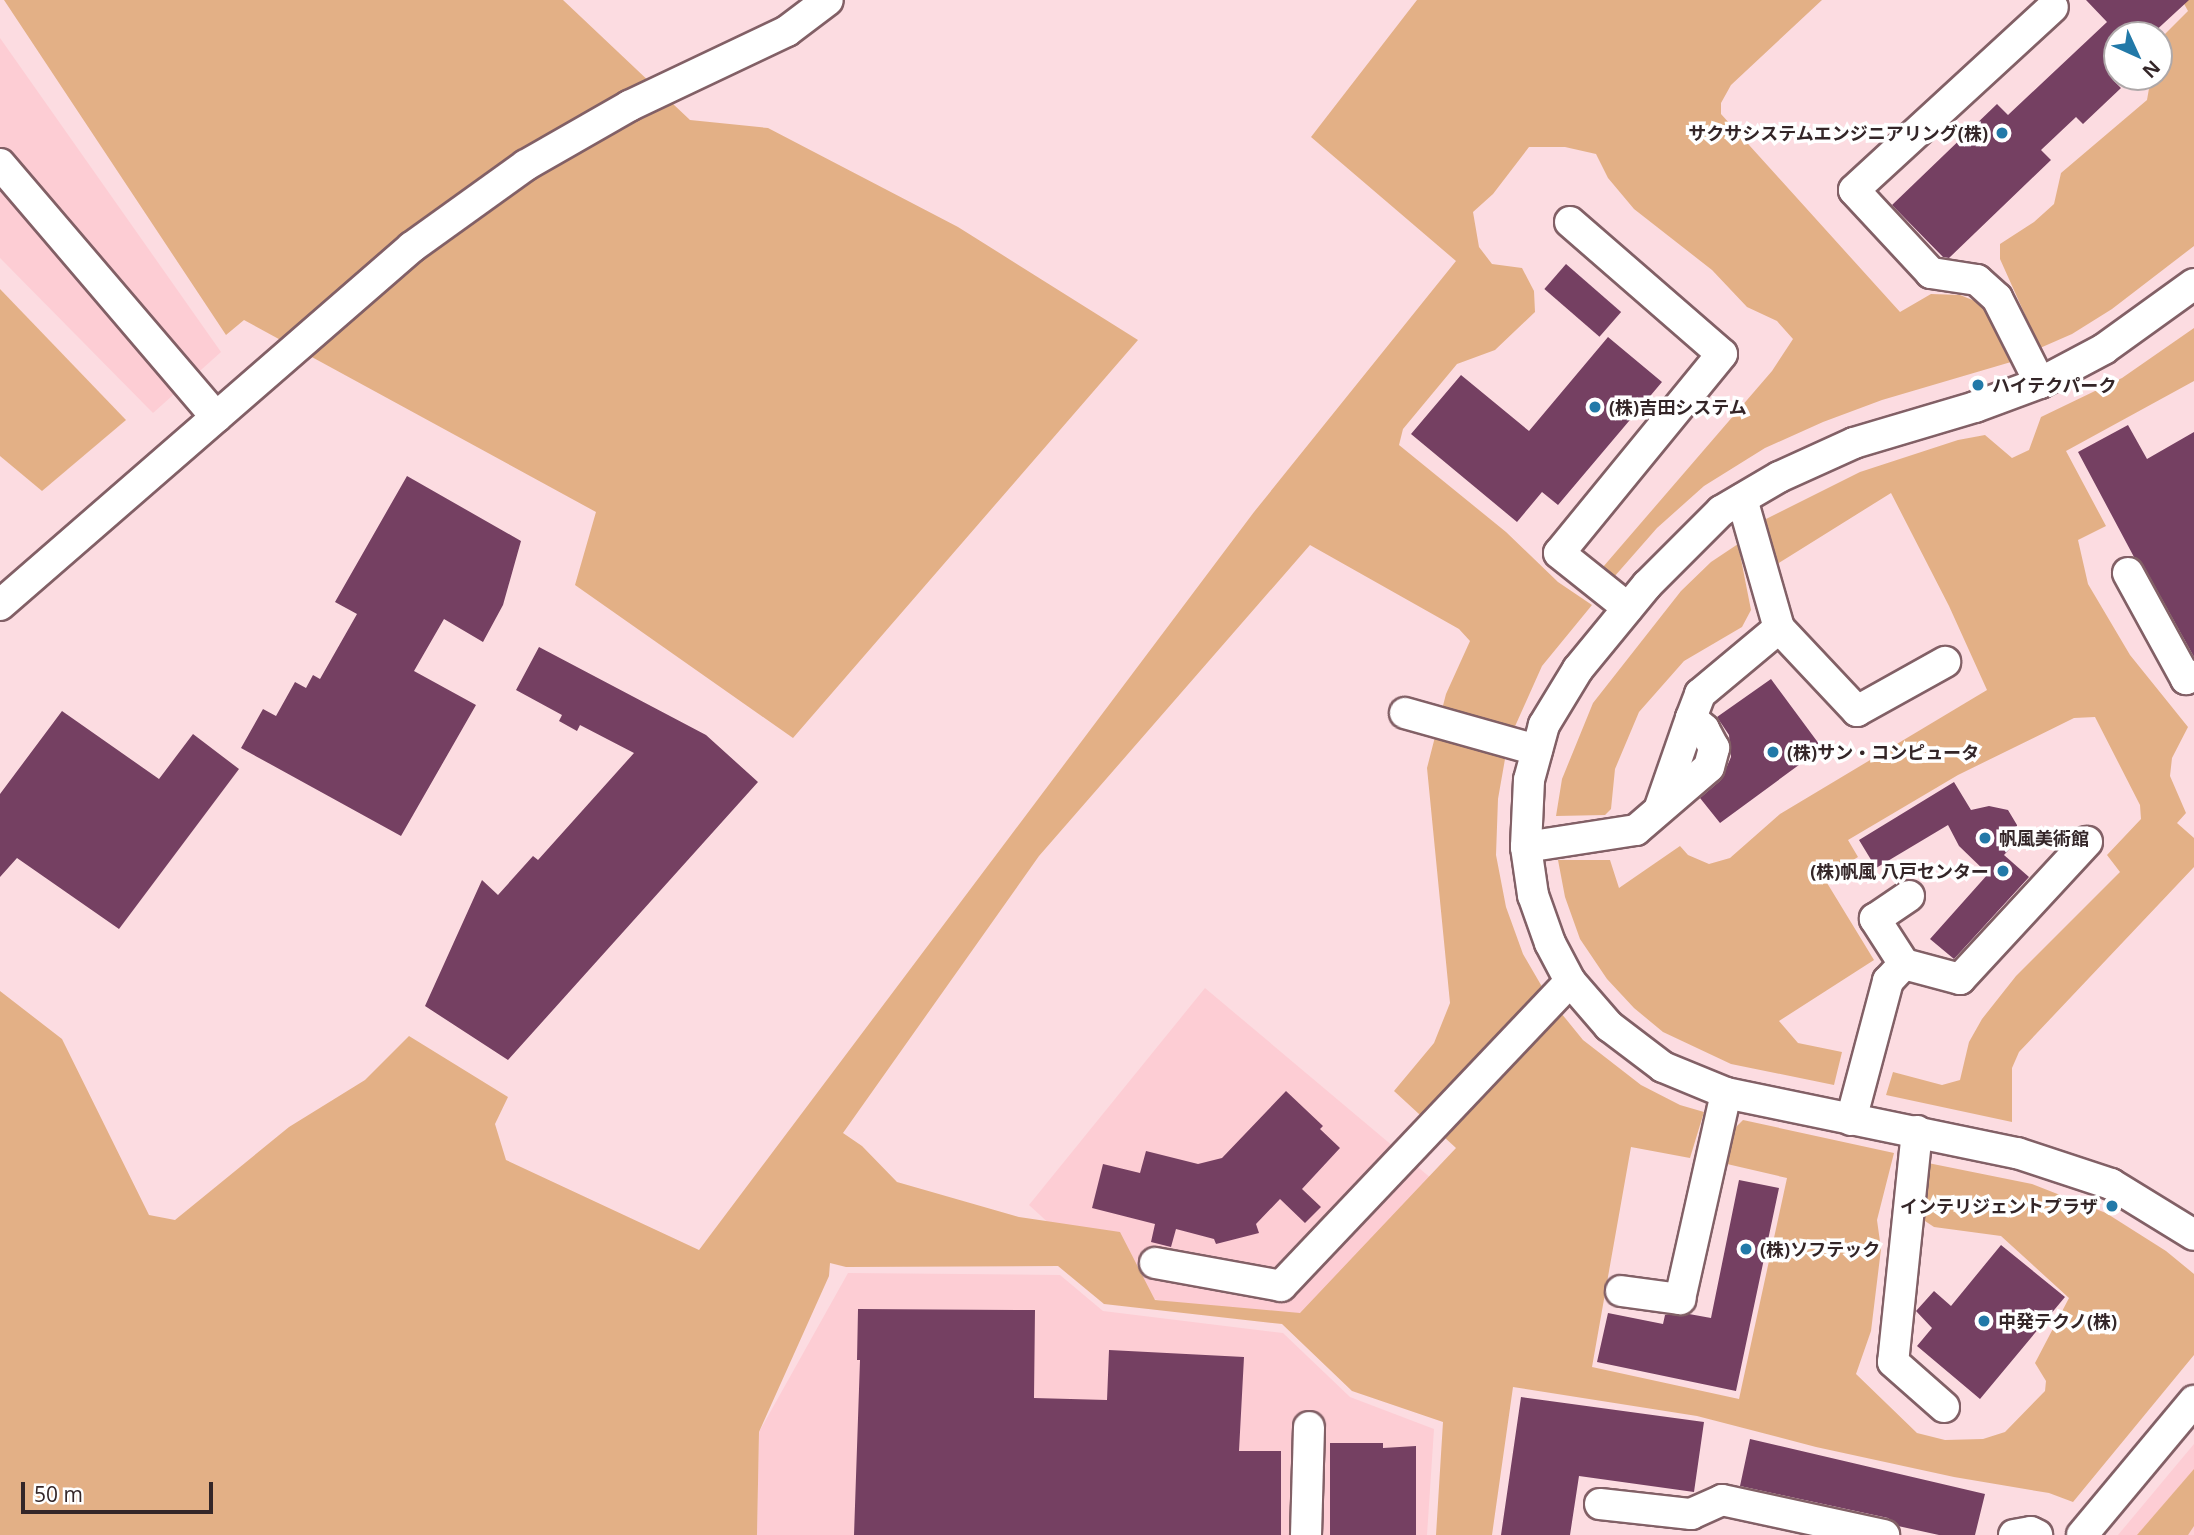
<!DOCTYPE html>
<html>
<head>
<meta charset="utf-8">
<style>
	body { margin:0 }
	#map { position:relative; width:2194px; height:1535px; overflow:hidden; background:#fcdce1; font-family:"Open Sans","Noto Sans JP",sans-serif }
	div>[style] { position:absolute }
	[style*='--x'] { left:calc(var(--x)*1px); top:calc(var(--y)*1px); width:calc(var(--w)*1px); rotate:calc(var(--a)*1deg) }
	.built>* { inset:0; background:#fdcdd4 }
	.green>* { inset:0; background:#e3b086 }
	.building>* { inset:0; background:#754062; transform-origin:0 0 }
	.roads { filter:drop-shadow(2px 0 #826066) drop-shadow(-2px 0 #826066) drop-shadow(0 2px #826066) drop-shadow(0 -2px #826066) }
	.minor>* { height:30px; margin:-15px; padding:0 15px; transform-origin:15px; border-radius:15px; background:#fff }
	.dots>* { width:19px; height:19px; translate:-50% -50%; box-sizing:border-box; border:4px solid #fff; border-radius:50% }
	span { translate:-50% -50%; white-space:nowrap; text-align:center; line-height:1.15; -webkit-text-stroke:7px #fff; paint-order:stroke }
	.poi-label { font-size:18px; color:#342628; font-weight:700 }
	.right { translate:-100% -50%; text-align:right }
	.left { translate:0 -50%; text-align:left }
	.north { position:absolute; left:2103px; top:21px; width:70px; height:70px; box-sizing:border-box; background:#fff; border:2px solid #aea8a9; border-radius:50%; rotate:135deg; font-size:19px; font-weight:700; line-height:28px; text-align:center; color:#342628 }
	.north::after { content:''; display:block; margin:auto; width:24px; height:32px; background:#2279a8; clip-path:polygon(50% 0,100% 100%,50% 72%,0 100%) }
	.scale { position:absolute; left:21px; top:1482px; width:192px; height:32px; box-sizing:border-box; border:4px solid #342628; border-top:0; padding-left:9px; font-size:21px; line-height:24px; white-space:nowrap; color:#342628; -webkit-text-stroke:5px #fff; paint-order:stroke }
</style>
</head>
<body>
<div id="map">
	<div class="built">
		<div style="clip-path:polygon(0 38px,221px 352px,153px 413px,0 258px)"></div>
		<div style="clip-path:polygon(1205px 988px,1432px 1179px,1303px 1323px,1127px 1295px,1029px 1205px)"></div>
		<div style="clip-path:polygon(848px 1273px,1060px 1275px,1103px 1311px,1283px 1333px,1350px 1397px,1434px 1429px,1427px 1535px,757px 1535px,759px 1432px)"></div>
		<div style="clip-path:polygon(2194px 1444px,2194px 1535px,2118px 1535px)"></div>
	</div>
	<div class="green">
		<div style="clip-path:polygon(4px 0,563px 0,690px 120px,768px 128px,958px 227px,1138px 340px,793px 738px,575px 585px,596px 512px,244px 320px,226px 335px)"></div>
		<div style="clip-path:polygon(evenodd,1417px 0,1822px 0,1731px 85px,1721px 103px,1721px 114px,1900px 312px,1931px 294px,1960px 295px,1975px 301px,1986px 311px,2011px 362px,1882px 400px,1823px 422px,1765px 448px,1704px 486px,1657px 528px,1614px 577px,1603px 567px,1772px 371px,1793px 339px,1777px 321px,1747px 307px,1712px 270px,1634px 209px,1608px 178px,1596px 154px,1565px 147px,1529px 147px,1493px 194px,1473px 212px,1479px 247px,1492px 264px,1522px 268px,1534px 291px,1535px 312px,1495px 350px,1457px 364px,1403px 429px,1399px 445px,1506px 532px,1558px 582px,1592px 605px,1542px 666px,1508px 742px,1498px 799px,1496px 855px,1506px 907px,1523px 954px,1548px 997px,1583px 1040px,1641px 1085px,1680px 1105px,1704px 1112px,1690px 1158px,1631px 1147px,1592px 1367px,1739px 1399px,1787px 1178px,1727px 1164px,1735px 1128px,1743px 1120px,1894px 1153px,1877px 1220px,1881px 1249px,1871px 1331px,1856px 1374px,1917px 1433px,1945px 1440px,1983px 1439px,2005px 1432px,2045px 1391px,2046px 1381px,2035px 1363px,2069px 1298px,2001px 1236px,1934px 1227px,1922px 1219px,1928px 1163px,2032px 1184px,2106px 1213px,2166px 1251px,2194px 1274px,2194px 1355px,2073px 1502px,2049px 1493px,1954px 1477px,1816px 1447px,1697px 1416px,1513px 1387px,1492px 1535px,1436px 1535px,1443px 1422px,1352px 1391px,1282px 1324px,1104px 1304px,1058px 1266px,846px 1267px,830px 1263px,829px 1276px,759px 1432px,757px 1535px,0 1535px,0 991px,62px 1039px,149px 1215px,175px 1220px,289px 1127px,365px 1080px,409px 1036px,508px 1097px,495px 1124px,506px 1160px,699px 1250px,1254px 512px,1456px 261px,1311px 137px,1417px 0,1310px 545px,1459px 629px,1470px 641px,1446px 694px,1427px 768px,1450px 1003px,1434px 1043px,1394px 1091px,1456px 1148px,1300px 1313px,1155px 1300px,1120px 1232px,1019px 1217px,897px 1182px,862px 1146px,843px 1133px,1039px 856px,1310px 545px)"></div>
		<div style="clip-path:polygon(2182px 0,2194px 0,2194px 246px,2112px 309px,2072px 334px,2040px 348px,2000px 259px,2000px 244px,2034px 222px,2054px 204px,2061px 173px,2147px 100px,2151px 77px,2159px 77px,2159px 40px,2188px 11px)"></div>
		<div style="clip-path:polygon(0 289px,126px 420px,42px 491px,0 456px)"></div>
		<div style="clip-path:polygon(2194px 328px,2194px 381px,2066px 451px,2106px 526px,2078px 540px,2088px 584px,2130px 655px,2188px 727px,2172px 758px,2170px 776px,2186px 813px,2177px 823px,2194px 838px,2194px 867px,2019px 1052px,2012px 1068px,2012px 1122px,1886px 1095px,1893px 1072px,1942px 1085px,1960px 1080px,1969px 1042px,1982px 1019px,2016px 976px,2120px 872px,2107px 855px,2141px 819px,2140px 805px,2095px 717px,2074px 718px,1958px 775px,1848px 840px,1858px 857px,1824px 878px,1874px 960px,1779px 1021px,1798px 1043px,1842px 1052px,1834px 1085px,1731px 1064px,1663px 1032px,1634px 1008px,1607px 979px,1580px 939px,1565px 897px,1558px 860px,1610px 860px,1619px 888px,1680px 846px,1688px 855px,1709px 864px,1730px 858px,1780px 814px,1987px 690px,1949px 606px,1891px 493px,1777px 564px,1762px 529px,1766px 519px,1860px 472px,1958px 440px,1985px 435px,2012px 458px,2029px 450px,2041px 417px,2122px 378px)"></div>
		<div style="clip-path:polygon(1738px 544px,1751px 610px,1742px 627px,1684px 661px,1639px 712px,1615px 769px,1611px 809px,1605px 815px,1556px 816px,1562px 779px,1593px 703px,1681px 591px,1711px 562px)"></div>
		<div style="clip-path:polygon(2194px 1469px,2194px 1526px,2188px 1535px,2137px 1535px)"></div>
	</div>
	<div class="building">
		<div style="clip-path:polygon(2086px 0,2189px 0,2151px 35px,2117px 35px,2114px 81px,2121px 88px,2083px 124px,2076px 117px,2041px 150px,2051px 160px,1949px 258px,1943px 257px,1892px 205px,1997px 104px,2008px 115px,2107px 22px)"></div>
		<div style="left:1566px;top:264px;width:73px;height:33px;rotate:41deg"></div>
		<div style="clip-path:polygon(1608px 337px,1662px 382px,1558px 505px,1542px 492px,1517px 522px,1411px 434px,1461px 375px,1529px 431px)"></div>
		<div style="clip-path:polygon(2128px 425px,2147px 459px,2194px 432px,2194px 657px,2143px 565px,2134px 557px,2078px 452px)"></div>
		<div style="clip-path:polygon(407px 476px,521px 541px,503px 605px,483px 642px,444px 619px,414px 671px,476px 705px,401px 836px,241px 748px,263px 709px,276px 716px,295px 682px,306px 688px,313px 675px,320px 679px,357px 614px,335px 602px)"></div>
		<div style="clip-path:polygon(539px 647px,706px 735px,758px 782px,508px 1060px,425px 1006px,482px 880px,498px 895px,533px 856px,538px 860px,634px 753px,580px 725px,577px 731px,559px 721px,562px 715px,516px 690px)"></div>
		<div style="clip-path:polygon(1771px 679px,1822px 748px,1720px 823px,1700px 798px,1721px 780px,1731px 757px,1729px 735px,1717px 717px)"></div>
		<div style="clip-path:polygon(62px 711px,159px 779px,193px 734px,239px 769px,119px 929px,17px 858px,0 877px,0 794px)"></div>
		<div style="clip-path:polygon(1954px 782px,1971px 810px,1989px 806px,2008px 810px,2017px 825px,2017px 841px,2004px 855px,2029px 877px,1954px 959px,1930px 939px,1988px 874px,1959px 846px,1948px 825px,1876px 868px,1859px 840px)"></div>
		<div style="clip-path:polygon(1286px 1091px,1323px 1126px,1320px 1129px,1340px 1148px,1302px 1189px,1321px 1207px,1305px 1223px,1280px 1199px,1256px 1224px,1259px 1233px,1216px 1244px,1214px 1239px,1176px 1229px,1171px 1247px,1151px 1242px,1155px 1224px,1092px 1208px,1103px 1164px,1140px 1173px,1146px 1151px,1198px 1164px,1222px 1158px)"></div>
		<div style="clip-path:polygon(1739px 1180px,1779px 1188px,1736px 1391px,1597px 1362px,1608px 1313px,1663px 1324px,1665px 1315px,1689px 1314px,1711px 1318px)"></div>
		<div style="clip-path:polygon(2001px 1245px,2065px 1297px,1980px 1399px,1917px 1346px,1932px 1328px,1916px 1311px,1934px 1291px,1951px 1306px)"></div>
		<div style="clip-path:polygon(858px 1309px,1035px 1310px,1034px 1398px,1107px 1400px,1109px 1350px,1244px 1357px,1239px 1451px,1281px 1451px,1281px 1535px,854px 1535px,860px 1360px,857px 1360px)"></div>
		<div style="clip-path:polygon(1521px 1397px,1704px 1422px,1694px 1492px,1579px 1476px,1570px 1535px,1501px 1535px)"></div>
		<div style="clip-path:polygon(1750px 1439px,1985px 1494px,1975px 1535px,1939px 1535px,1898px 1526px,1888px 1518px,1740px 1486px)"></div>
		<div style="clip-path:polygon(1330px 1443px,1383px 1443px,1383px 1448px,1416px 1446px,1416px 1535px,1330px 1535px)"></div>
	</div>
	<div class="roads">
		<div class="minor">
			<div style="--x:0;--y:164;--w:333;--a:49.5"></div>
			<div style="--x:1570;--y:222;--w:201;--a:41"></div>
			<div style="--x:1722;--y:354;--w:257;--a:129.3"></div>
			<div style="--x:1559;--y:553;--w:88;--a:38.6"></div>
			<div style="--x:2194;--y:284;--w:111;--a:144.2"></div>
			<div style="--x:2104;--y:349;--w:72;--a:152"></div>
			<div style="--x:2040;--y:383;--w:69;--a:159.7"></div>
			<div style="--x:1975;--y:407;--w:126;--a:163.4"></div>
			<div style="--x:1854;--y:443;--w:82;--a:155.6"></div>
			<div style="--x:1779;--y:477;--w:67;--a:149.6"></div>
			<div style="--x:1721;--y:511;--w:105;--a:135"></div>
			<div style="--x:1647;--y:585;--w:109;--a:129.4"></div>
			<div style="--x:1578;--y:669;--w:66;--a:121.3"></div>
			<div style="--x:1544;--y:725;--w:57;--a:105.3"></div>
			<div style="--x:1529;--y:780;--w:67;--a:92.6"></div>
			<div style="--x:1526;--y:847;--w:49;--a:81.7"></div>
			<div style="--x:1533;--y:895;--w:51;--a:70.5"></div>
			<div style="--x:1550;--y:943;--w:43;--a:62.2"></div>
			<div style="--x:1570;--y:981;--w:60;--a:49.1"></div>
			<div style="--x:1609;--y:1026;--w:68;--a:37.2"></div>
			<div style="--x:1663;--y:1067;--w:68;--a:22.4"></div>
			<div style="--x:1726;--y:1093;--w:297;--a:11.7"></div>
			<div style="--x:2017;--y:1153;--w:99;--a:18.3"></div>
			<div style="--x:2111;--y:1184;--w:97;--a:31.6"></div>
			<div style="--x:2040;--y:383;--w:95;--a:-116.8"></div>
			<div style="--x:1997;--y:298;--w:27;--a:-138"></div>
			<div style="--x:1977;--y:280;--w:47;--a:-171.3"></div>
			<div style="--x:1931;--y:273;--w:113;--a:-132.9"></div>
			<div style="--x:1854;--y:190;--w:270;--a:-42.6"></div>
			<div style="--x:2128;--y:573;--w:121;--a:61.3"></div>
			<div style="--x:2186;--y:679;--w:9;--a:-21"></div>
			<div style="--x:0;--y:605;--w:546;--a:-40.99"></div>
			<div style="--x:412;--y:247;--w:140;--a:-35.7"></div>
			<div style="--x:526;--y:165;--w:119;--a:-29.8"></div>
			<div style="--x:629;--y:106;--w:175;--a:-25.4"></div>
			<div style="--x:787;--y:31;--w:51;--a:-37.1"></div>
			<div style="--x:1779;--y:628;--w:114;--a:46.8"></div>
			<div style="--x:1857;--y:711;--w:101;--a:-29.1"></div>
			<div style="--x:1405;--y:713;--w:137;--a:15.7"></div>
			<div style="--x:1660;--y:807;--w:94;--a:-70.8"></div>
			<div style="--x:1526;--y:847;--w:111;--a:-8.8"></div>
			<div style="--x:1636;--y:830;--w:96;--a:-40.8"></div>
			<div style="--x:1709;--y:767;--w:20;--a:-75"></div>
			<div style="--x:1714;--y:748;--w:21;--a:-118"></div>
			<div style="--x:1704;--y:729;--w:17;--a:-140"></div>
			<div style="--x:1691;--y:718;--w:26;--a:-69"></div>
			<div style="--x:1700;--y:694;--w:103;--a:-39.9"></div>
			<div style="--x:1779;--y:628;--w:134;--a:-106"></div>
			<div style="--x:1904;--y:964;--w:58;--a:15"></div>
			<div style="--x:1960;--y:979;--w:187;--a:-47.2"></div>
			<div style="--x:1851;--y:1120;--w:144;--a:-75.1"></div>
			<div style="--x:1888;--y:981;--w:23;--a:-47"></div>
			<div style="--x:1904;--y:964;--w:54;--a:-122.8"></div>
			<div style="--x:1875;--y:919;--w:41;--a:-34.1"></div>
			<div style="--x:1917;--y:1131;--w:232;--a:95.9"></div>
			<div style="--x:1893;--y:1362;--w:68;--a:41.4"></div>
			<div style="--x:1155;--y:1263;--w:128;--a:10.3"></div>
			<div style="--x:1281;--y:1286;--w:420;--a:-46.5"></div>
			<div style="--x:1621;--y:1291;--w:60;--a:7.7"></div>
			<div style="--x:1680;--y:1299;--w:211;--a:-77.4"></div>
			<div style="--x:1600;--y:1504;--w:92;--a:6.3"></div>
			<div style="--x:1691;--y:1514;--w:34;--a:-24"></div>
			<div style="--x:1722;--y:1500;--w:166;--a:12.2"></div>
			<div style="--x:1306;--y:1535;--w:108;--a:-88.4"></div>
			<div style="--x:2014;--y:1535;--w:17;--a:-10"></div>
			<div style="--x:2031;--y:1532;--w:7;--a:27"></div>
			<div style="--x:2082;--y:1535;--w:175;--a:-50.1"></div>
		</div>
	</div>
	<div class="dots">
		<div style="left:2002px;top:133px;background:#2279a8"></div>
		<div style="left:1978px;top:385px;background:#2279a8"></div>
		<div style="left:1595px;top:407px;background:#2279a8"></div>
		<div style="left:1773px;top:752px;background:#2279a8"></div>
		<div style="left:1985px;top:838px;background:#2279a8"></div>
		<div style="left:2003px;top:871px;background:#2279a8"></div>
		<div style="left:2112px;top:1206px;background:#2279a8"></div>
		<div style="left:1746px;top:1249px;background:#2279a8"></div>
		<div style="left:1984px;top:1321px;background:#2279a8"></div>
	</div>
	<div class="poi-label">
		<span class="right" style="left:1988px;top:133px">サクサシステムエンジニアリング(株)</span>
		<span class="left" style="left:1992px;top:385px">ハイテクパーク</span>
		<span class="left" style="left:1609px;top:407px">(株)吉田システム</span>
		<span class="left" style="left:1787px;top:752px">(株)サン・コンピュータ</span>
		<span class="left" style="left:1999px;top:838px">帆風美術館</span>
		<span class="right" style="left:1989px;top:871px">(株)帆風 八戸センター</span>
		<span class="right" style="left:2098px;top:1206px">インテリジェントプラザ</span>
		<span class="left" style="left:1760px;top:1249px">(株)ソフテック</span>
		<span class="left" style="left:1998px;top:1321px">中発テクノ(株)</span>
	</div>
	<div class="north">N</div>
	<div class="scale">50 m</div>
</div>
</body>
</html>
